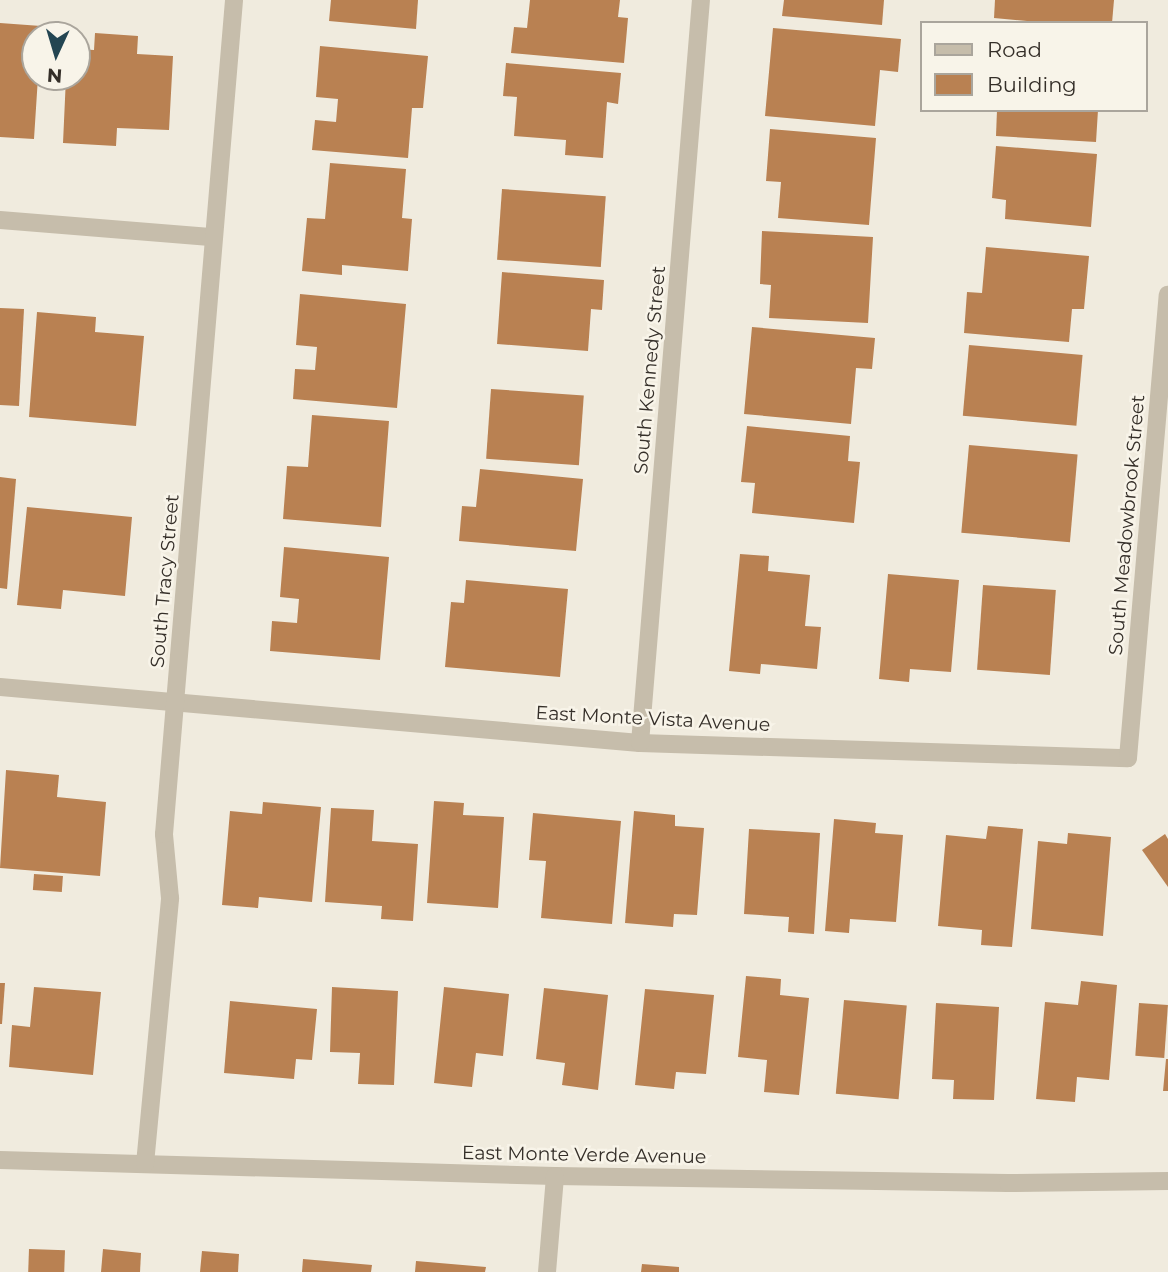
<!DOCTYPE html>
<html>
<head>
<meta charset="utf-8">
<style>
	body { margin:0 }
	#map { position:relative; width:1168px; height:1272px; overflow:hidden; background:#f0ebde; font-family:Montserrat,sans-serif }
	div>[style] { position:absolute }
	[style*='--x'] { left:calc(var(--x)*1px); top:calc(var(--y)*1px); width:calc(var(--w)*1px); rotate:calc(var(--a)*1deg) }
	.building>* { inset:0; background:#b98152; transform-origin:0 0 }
	.street>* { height:18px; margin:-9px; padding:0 9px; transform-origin:9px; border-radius:9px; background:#c6bdab }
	span { translate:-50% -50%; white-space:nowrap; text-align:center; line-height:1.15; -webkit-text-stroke:5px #f8f4e9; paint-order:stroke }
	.street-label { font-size:19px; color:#352f29 }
	.legend { position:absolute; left:920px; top:21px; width:228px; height:91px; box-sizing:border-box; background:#f8f4e9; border:2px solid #aaa59c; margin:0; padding:9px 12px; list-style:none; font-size:21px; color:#352f29 }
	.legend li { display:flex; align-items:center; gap:14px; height:35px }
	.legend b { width:35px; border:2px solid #aaa59c }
	.north { position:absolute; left:21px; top:21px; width:70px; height:70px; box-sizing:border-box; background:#f8f4e9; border:2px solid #aaa59c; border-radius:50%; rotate:184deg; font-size:19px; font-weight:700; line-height:28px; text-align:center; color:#352f29 }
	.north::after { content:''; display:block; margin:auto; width:24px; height:32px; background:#234552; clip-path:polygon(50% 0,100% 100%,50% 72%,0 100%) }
</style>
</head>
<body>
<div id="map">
	<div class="building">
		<div style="clip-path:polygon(331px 0,418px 0,416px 29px,329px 21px)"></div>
		<div style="clip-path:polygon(530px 0,620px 0,618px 17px,628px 18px,624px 63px,511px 53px,514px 27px,527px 28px)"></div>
		<div style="clip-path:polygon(784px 0,884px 0,882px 25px,782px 16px)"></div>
		<div style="clip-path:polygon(995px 0,1114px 0,1112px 23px,1049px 23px,994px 18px)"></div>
		<div style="clip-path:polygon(0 23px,41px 26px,40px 35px,35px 35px,35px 77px,38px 77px,34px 139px,0 137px)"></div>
		<div style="clip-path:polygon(773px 28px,901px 39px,898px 72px,880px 70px,875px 126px,765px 116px)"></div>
		<div style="clip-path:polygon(95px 33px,138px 36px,137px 54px,173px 56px,169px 130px,117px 128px,116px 146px,63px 143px,66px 77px,77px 77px,77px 49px,94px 50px)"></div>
		<div style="clip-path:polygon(320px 46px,428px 56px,423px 108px,412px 108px,408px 158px,312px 150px,315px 120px,336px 122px,338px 99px,316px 97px)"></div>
		<div style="clip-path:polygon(506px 63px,621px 73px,618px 104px,607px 102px,603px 158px,565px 155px,566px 140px,514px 136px,517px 97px,503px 96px)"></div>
		<div style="clip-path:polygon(997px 110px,1098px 110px,1096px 142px,996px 136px)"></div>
		<div style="clip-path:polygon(770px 129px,876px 138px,869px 225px,778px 218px,781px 182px,766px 181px)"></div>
		<div style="clip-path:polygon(996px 146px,1097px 154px,1091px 227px,1005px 219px,1006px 200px,992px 198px)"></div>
		<div style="clip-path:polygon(330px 163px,406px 169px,402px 218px,412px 219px,408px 271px,342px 265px,342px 275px,302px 271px,307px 218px,325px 219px)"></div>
		<div style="left:502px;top:189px;width:104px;height:71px;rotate:4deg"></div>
		<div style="clip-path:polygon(762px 231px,873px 237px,868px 323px,769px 318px,771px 285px,760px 284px)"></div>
		<div style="clip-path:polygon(986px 247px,1089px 256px,1084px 309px,1072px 309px,1069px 342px,964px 333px,967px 292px,982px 293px)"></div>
		<div style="clip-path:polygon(502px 272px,604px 280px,602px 310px,591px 309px,588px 351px,497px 344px)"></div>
		<div style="clip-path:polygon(300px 294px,406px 304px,397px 408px,293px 399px,295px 369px,315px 370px,317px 347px,296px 345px)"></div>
		<div style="clip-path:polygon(0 308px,24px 309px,19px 406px,0 405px)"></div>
		<div style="clip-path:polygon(37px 312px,96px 317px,95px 332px,144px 336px,136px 426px,29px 417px)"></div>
		<div style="clip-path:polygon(752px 327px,875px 338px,872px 369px,856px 368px,851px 424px,744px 414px)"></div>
		<div style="left:969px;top:345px;width:114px;height:71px;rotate:5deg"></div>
		<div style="left:491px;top:389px;width:93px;height:70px;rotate:4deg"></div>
		<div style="clip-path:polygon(312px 415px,389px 421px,381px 527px,283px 519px,287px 466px,308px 467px)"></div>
		<div style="clip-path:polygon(747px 426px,850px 436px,848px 461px,860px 462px,854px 523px,752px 513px,755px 483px,741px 482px)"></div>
		<div style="left:969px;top:445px;width:109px;height:88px;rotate:5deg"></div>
		<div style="clip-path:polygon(480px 469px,583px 479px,576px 551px,459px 541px,462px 506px,476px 507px)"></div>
		<div style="clip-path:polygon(0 477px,16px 479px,7px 589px,0 588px)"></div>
		<div style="clip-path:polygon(27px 507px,132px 517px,125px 596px,63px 590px,61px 609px,17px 605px)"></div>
		<div style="clip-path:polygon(284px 547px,389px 557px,380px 660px,270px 651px,272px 621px,297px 623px,299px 599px,280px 597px)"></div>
		<div style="clip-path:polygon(740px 554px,769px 556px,768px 571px,810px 575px,805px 626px,821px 627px,817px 669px,761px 664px,760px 674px,729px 671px)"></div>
		<div style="clip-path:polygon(888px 574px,959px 580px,951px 672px,910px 669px,909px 682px,879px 679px)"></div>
		<div style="clip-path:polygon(466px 580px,568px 589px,560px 677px,445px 667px,451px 602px,464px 603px)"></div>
		<div style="left:983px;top:585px;width:73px;height:85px;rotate:4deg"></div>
		<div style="clip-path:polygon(6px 770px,59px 775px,57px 797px,106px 802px,100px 876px,0 868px)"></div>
		<div style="clip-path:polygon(434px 801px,464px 803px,463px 815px,504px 817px,498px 908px,427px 903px)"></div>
		<div style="clip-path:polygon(263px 802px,321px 807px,312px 902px,259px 897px,258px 908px,222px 905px,230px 811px,262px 814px)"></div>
		<div style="clip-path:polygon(331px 808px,374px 810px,372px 841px,418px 844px,413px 921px,381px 919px,382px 906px,325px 902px)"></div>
		<div style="clip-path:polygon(634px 811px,675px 815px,675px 826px,704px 828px,697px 915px,674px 914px,673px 927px,625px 923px)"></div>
		<div style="clip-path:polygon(533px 813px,621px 821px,612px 924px,541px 918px,546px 861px,529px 860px)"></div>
		<div style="clip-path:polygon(834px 819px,876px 823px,875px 833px,903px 835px,896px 922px,850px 919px,849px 933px,825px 931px)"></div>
		<div style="clip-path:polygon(988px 826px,1023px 829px,1012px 947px,981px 945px,982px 930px,938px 926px,946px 835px,986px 839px)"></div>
		<div style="clip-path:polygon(749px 829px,820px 833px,814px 934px,788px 932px,789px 917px,744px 914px)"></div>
		<div style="clip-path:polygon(1068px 833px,1111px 837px,1103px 936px,1031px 929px,1038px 841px,1067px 844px)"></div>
		<div style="clip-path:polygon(1165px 834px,1168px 839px,1168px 887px,1142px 850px)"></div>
		<div style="left:34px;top:874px;width:29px;height:16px;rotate:4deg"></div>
		<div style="clip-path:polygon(746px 976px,781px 979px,780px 995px,809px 998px,799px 1095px,764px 1092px,767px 1060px,738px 1057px)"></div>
		<div style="clip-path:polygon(1081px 981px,1117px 985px,1109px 1080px,1077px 1077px,1075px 1102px,1036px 1099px,1045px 1002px,1078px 1005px)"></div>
		<div style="clip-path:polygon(0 983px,5px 983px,2px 1024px,0 1024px)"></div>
		<div style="clip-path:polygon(34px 987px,101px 992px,93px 1075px,9px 1067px,12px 1025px,30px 1027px)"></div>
		<div style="clip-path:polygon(332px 987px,398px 991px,394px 1085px,358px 1084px,360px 1053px,330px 1052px)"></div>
		<div style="clip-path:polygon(444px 987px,509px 994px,503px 1056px,476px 1053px,472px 1087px,434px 1083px)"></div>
		<div style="clip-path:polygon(544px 988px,608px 995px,598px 1090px,562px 1085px,565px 1063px,536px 1059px)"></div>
		<div style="clip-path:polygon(645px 989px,714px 995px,706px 1074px,676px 1072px,674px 1089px,635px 1085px)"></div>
		<div style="left:844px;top:1000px;width:63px;height:94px;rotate:5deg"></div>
		<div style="clip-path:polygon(230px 1001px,317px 1009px,312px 1060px,296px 1059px,294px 1079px,224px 1073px)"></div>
		<div style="clip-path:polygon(936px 1003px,999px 1007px,994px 1100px,953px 1099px,954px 1080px,932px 1079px)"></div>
		<div style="left:1139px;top:1003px;width:29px;height:53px;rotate:4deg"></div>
		<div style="clip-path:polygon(1166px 1059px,1168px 1059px,1168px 1091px,1163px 1091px)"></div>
		<div style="left:29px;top:1249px;width:36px;height:23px;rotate:2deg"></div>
		<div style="clip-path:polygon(103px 1249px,141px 1253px,140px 1272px,101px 1272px)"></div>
		<div style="clip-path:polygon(202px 1251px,239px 1254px,238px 1272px,200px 1272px)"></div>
		<div style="clip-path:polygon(303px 1259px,372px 1265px,371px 1272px,302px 1272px)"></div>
		<div style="clip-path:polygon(416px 1261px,486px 1267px,485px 1272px,415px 1272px)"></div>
		<div style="clip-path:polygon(642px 1264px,679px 1267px,679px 1272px,641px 1272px)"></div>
	</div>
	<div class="street">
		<div style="--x:0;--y:220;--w:214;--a:4.6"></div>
		<div style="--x:0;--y:687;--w:642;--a:5"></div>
		<div style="--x:640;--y:743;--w:488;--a:1.8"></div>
		<div style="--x:1128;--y:758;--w:465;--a:-85.1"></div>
		<div style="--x:640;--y:743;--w:745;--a:-85.31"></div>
		<div style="--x:0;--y:1160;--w:555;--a:1.65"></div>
		<div style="--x:555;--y:1176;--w:453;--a:0.9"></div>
		<div style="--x:1008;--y:1183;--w:160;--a:-0.7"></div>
		<div style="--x:145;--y:1164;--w:267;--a:-84.6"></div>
		<div style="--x:170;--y:898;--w:64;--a:-95.4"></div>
		<div style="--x:164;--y:834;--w:837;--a:-85.2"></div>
		<div style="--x:547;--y:1272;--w:96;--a:-85.2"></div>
	</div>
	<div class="street-label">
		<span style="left:650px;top:370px;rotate:-85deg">South Kennedy Street</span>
		<span style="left:1127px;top:525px;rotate:-85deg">South Meadowbrook Street</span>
		<span style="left:165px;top:581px;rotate:-85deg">South Tracy Street</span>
		<span style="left:653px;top:719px;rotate:3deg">East Monte Vista Avenue</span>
		<span style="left:584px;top:1155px;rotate:1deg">East Monte Verde Avenue</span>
	</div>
	<ul class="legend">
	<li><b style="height:9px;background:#c6bdab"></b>Road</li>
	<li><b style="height:19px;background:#b98152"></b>Building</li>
	</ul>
	<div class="north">N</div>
</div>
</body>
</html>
